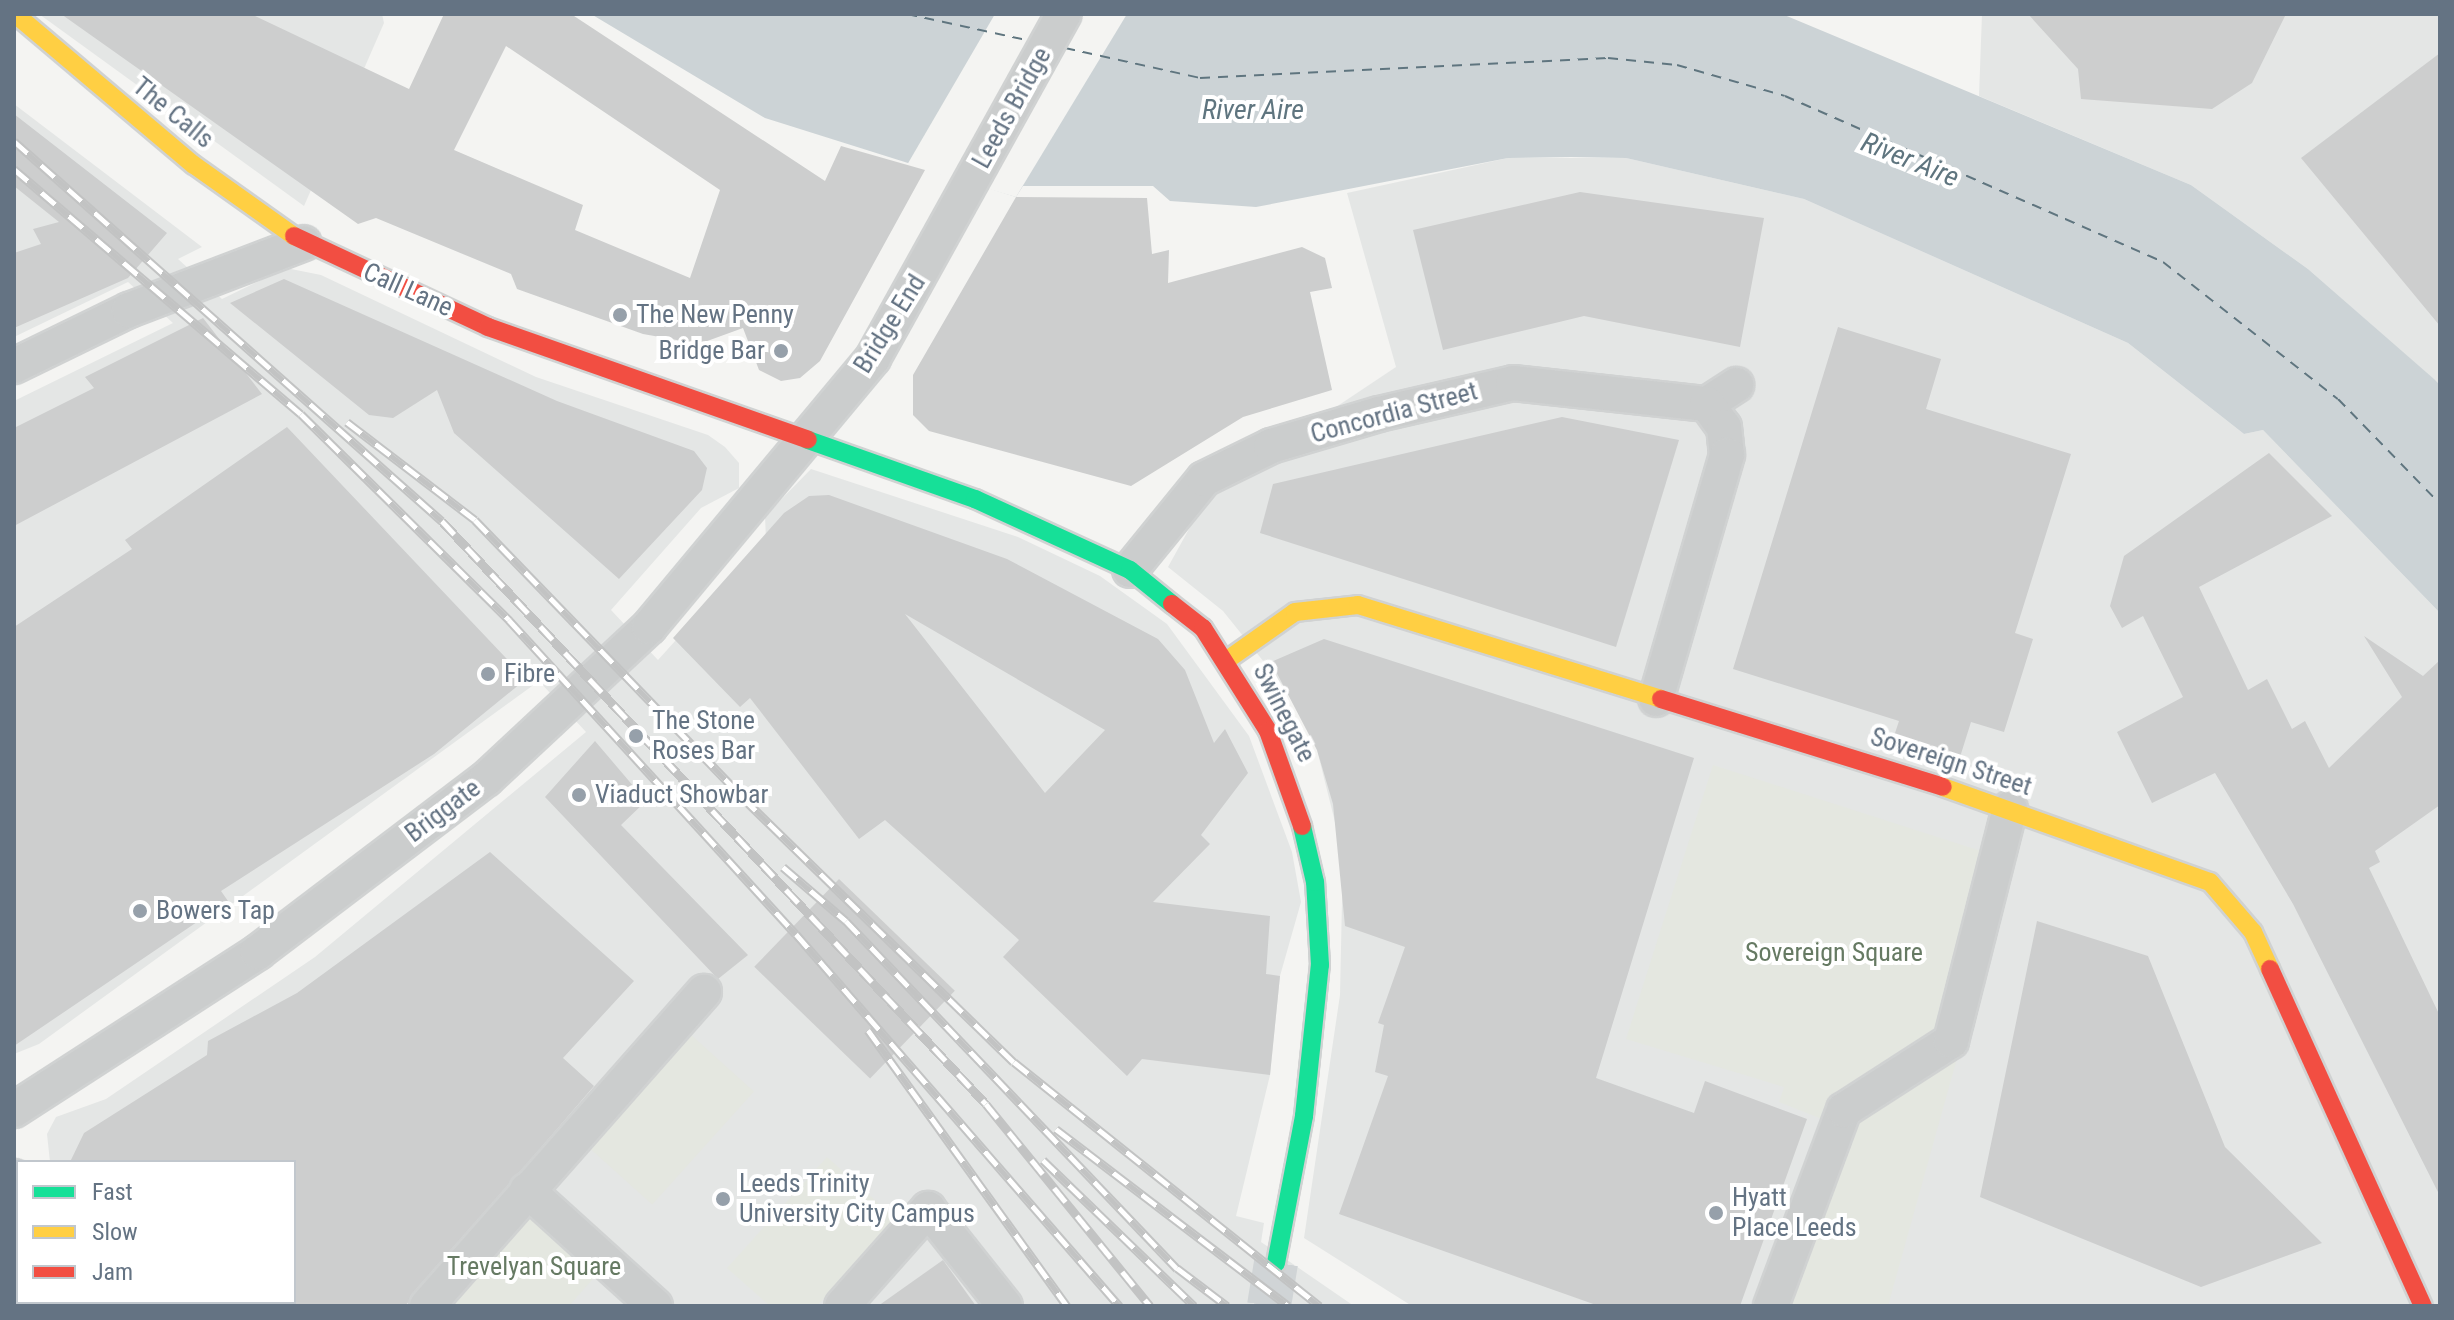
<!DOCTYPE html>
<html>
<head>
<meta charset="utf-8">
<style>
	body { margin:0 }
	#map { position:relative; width:2454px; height:1320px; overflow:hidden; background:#f4f4f2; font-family:"Roboto Condensed",sans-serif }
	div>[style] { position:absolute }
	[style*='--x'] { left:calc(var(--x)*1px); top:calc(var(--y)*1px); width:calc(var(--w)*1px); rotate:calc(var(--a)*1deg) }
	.built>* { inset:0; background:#e4e6e5 }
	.green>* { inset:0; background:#e4e7e0; transform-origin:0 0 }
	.water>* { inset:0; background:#ccd3d6 }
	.pier>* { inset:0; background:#f4f4f2 }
	.ferry>* { height:2px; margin-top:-1px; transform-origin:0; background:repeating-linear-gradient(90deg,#5f757f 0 10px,transparent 0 18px) }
	.building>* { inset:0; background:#cdcece; transform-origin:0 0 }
	.secondary-tunnel>* { height:44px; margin-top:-22px; transform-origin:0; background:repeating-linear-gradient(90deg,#d0d4d6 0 44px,transparent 0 66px) }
	.roads { filter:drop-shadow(2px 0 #d0d2d2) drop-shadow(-2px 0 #d0d2d2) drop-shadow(0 2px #d0d2d2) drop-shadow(0 -2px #d0d2d2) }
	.street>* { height:34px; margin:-17px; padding:0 17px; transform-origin:17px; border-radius:17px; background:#cbcdcd }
	.fast>* { height:18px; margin:-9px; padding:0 9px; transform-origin:9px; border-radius:9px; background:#16e098 }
	.slow>* { height:18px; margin:-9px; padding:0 9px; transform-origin:9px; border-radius:9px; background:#ffcf43 }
	.jam>* { height:18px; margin:-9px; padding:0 9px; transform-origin:9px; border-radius:9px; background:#f24e42 }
	.rail>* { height:9px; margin-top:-4.5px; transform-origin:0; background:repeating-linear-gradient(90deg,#fff 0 18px,#c2c3c3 0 36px); box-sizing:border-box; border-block:2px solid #c2c3c3 }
	.dots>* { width:22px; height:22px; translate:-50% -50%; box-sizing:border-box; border:4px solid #fff; border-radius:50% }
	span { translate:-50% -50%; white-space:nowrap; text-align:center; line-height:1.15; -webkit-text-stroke:8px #fff; paint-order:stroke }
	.street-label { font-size:26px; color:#647383 }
	.poi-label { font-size:26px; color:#647383 }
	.left { translate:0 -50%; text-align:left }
	.right { translate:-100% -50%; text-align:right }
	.park-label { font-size:26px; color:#667a63 }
	.water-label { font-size:28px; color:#5f757f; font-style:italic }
	.frame { position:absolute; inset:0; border:16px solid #647383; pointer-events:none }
	.legend { position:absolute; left:16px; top:1160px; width:280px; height:144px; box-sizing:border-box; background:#fff; border:2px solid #c1c7cd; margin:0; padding:10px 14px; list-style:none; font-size:24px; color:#647383 }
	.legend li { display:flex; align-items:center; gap:16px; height:40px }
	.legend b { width:40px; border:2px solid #c1c7cd }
</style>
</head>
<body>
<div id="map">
	<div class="built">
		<div style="clip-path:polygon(39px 14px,382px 14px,384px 23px,304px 206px)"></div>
		<div style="clip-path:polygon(1982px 14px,2440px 14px,2440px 385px,2308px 269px,2191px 185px,1979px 96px)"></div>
		<div style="clip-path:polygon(14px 104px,202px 247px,178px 259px,222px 299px,286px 268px,321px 275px,536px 377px,708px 435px,725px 447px,739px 463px,739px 488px,701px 508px,611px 610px,658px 660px,766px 540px,765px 516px,811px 469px,1018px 537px,1100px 576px,1167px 624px,1249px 736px,1292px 852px,1301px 902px,1280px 976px,1270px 1075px,1236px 1216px,1264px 1223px,1261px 1242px,1354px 1306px,171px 1306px,294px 1302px,294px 1162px,50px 1162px,47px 1134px,56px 1117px,106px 1099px,315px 957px,586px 732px,539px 681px,39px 1044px,14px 1054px,14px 401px,173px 323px,128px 282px,14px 337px)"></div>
		<div style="clip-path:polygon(1508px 158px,1626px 158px,1804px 199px,2128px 343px,2244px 434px,2263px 430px,2440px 613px,2440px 1306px,1412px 1306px,1304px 1238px,1340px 995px,1343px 854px,1317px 750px,1296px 702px,1223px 611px,1168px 567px,1210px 491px,1396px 367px,1347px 193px)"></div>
	</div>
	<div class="green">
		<div style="clip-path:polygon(1713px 765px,2012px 861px,1888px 1306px,1791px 1306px,1850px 1140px,1837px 1125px,1779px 1102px,1784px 1087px,1626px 1039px)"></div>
		<div style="left:690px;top:1034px;width:86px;height:152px;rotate:42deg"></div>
		<div style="clip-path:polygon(827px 1157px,896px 1219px,817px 1306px,770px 1306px,727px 1268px)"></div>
		<div style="clip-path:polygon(531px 1212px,599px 1272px,569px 1306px,448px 1306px)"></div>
	</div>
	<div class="water">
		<div style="clip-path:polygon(591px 14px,1782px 14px,2191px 185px,2308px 269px,2434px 379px,2440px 385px,2440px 613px,2263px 430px,2244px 434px,2128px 343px,1804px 199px,1626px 158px,1571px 157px,1508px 158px,1256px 207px,1170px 201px,1153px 186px,1023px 186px,1016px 197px,765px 118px)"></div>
	</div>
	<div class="pier">
		<div style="clip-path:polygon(995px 14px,1127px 14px,1016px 197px,907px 165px)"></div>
	</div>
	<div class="ferry">
		<div style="--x:907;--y:14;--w:127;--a:12.3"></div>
		<div style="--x:1065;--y:48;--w:138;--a:12.5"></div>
		<div style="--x:1200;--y:78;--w:408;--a:-2.8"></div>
		<div style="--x:1608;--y:58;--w:69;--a:5.8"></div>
		<div style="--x:1677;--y:65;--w:112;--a:16"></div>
		<div style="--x:1785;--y:96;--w:413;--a:23.7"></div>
		<div style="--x:2163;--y:262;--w:222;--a:38.1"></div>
		<div style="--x:2338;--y:399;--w:146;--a:45.8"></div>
	</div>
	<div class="building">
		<div style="clip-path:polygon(evenodd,61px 14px,251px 14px,409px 89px,444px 14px,571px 14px,825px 181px,841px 146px,925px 170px,820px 361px,800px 378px,781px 381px,759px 370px,743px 328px,699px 344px,643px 334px,517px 289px,511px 274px,376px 218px,358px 224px,61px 14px,506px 46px,720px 190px,690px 278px,575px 230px,583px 205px,454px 150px,506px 46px)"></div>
		<div style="clip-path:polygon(2028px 14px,2286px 14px,2252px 83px,2212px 109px,2081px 99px,2078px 69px)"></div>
		<div style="clip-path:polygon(2440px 53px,2440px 326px,2301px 158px)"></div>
		<div style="clip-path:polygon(14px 114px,167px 233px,128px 278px,14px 328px,14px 253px,41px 244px,33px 229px,59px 222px,14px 186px)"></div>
		<div style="clip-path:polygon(1580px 192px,1764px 218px,1740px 347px,1584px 316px,1443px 350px,1413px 230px)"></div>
		<div style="clip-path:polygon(1016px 197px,1147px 198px,1152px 254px,1169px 250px,1168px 283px,1302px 247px,1325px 258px,1332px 288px,1310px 292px,1332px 390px,1243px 417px,1131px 486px,929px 431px,913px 415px,913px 375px)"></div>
		<div style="clip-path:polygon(284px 279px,557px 401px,694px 451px,707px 468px,702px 490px,619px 579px,454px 433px,437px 390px,393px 418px,369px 415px,230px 303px)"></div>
		<div style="clip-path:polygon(203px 318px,262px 394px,14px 526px,14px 428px,94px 388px,85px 377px)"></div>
		<div style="clip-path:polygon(1838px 327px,1941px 359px,1926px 409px,2071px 454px,2015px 633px,2033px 639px,2004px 732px,1971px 722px,1960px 757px,1894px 736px,1899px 721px,1733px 669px)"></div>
		<div style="clip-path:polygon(1562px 417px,1679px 440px,1616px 647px,1260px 533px,1273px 484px)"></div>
		<div style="clip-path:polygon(287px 427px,526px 679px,434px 754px,221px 891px,228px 901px,14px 1046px,14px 627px,132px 549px,125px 540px)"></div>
		<div style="clip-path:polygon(2269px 453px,2332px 516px,2199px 587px,2248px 690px,2267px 679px,2292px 729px,2305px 721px,2329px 768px,2402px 697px,2364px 636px,2423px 676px,2440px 660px,2440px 805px,2375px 851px,2380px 862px,2369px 868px,2440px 1016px,2440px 1196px,2293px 904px,2215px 773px,2152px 803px,2117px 732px,2183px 697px,2143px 616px,2122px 628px,2110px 606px,2124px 556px)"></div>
		<div style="clip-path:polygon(evenodd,829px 495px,1007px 559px,1158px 639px,1185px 670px,1214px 743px,1225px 729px,1248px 773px,1201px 835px,1210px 844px,1153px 902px,1270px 916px,1266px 974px,1280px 976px,1270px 1075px,1142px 1059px,1127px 1076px,1003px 957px,1019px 940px,885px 820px,859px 839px,750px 698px,740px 707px,673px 638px,784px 513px,809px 496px,829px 495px,905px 614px,1105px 730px,1045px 793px,905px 614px)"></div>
		<div style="clip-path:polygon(1324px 639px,1694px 758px,1596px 1078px,1694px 1113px,1705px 1081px,1807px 1119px,1740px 1306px,1599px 1306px,1339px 1214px,1388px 1076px,1375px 1072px,1384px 1025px,1378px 1023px,1405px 947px,1345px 926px,1333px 804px,1317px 750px,1271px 662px)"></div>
		<div style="clip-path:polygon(595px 741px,646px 801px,621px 825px,748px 955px,718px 979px,545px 797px)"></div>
		<div style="clip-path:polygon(490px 852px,634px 981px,563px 1058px,594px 1086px,405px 1306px,294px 1306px,294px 1162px,70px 1162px,84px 1133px,207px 1055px,208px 1041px,297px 993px)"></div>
		<div style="left:839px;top:879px;width:161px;height:122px;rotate:44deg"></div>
		<div style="clip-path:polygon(2037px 921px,2148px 956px,2225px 1147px,2322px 1243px,2201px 1287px,1980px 1197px)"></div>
		<div style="clip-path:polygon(943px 1260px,976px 1306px,878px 1306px)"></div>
	</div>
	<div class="secondary-tunnel">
		<div style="--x:1269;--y:1306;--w:44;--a:-80.8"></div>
	</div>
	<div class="roads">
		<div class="street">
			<div style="--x:14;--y:366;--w:128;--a:-26"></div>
			<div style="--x:129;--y:310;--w:187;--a:-20.9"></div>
			<div style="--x:1707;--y:404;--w:35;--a:-33"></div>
			<div style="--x:1130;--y:570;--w:117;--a:-50.9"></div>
			<div style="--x:1204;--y:479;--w:75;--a:-26.2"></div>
			<div style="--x:1271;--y:446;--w:113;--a:-16.5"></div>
			<div style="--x:1379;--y:414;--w:138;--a:-13"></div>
			<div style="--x:1513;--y:383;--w:195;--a:6.2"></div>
			<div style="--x:1707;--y:404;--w:29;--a:54"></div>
			<div style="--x:1724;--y:427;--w:28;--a:84"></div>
			<div style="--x:1727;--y:455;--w:254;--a:106.2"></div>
			<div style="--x:14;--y:1110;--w:291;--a:-32.9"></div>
			<div style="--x:258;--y:952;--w:286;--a:-37.2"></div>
			<div style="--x:486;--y:779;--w:223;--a:-43"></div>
			<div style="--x:649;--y:627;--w:350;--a:-50.2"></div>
			<div style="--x:873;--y:358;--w:393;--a:-61"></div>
			<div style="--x:14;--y:1177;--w:10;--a:66"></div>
			<div style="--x:527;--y:1190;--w:173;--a:42.2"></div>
			<div style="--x:119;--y:1302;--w:5;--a:53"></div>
			<div style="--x:427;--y:1306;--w:419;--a:-48.6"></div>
			<div style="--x:842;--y:1306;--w:130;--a:-48.4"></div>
			<div style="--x:928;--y:1209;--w:124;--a:51.6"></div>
			<div style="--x:1771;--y:1306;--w:209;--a:-69.6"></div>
			<div style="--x:1844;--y:1110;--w:127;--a:-32.8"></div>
			<div style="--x:1951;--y:1041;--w:240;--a:-75.8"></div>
		</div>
		<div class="fast">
			<div style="--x:808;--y:440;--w:177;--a:19.5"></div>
			<div style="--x:975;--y:499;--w:170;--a:24.6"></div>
			<div style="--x:1130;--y:570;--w:54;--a:39"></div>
			<div style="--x:1276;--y:1263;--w:150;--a:-79.2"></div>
			<div style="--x:1304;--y:1116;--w:152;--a:-84"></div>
			<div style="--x:1320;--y:965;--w:83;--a:-93.4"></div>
			<div style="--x:1315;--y:882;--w:57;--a:-103.1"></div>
		</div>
		<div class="slow">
			<div style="--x:15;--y:14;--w:234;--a:40.2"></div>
			<div style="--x:194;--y:165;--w:123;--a:35.4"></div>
			<div style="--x:1227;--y:660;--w:83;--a:-35.2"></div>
			<div style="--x:1295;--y:612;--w:63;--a:-6.3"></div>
			<div style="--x:1358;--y:605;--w:317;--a:17.2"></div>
			<div style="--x:1943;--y:787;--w:283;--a:19.6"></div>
			<div style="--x:2210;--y:882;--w:66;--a:49.3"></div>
			<div style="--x:2253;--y:932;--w:41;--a:65.3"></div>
		</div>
		<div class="jam">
			<div style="--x:294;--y:236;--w:214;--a:25.1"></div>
			<div style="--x:488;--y:327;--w:339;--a:19.4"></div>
			<div style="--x:1172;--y:604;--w:39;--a:38"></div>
			<div style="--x:1203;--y:628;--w:122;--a:57.7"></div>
			<div style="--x:1268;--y:731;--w:101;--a:70.3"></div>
			<div style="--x:1661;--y:699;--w:295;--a:17.3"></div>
			<div style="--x:2270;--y:969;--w:370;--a:65.6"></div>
		</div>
	</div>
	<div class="rail">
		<div style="--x:14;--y:141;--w:572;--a:41.6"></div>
		<div style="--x:442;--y:521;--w:797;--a:46.98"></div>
		<div style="--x:986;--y:1104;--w:260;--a:50.9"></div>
		<div style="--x:14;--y:169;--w:377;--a:40.5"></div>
		<div style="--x:301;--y:414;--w:293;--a:44.7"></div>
		<div style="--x:509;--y:620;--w:425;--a:47.6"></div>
		<div style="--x:796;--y:934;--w:493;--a:49"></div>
		<div style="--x:347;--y:422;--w:161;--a:37.4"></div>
		<div style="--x:475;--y:520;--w:386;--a:46"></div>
		<div style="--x:743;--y:798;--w:378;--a:44.3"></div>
		<div style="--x:1014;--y:1062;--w:391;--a:38.6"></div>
		<div style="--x:783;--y:867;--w:83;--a:40.6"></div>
		<div style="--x:846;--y:921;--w:480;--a:46.4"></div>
		<div style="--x:1177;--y:1268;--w:63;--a:37.2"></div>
		<div style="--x:868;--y:1030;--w:340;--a:54.2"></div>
		<div style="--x:1056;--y:1129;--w:292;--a:37.3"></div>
		<div style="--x:1043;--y:1160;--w:210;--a:44"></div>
	</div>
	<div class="dots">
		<div style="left:620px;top:315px;background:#96a0aa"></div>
		<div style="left:781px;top:351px;background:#96a0aa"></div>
		<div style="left:488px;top:674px;background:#96a0aa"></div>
		<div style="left:636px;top:736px;background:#96a0aa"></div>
		<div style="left:579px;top:795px;background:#96a0aa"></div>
		<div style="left:140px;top:911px;background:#96a0aa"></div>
		<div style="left:723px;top:1199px;background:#96a0aa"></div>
		<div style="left:1716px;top:1213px;background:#96a0aa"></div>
	</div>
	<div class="street-label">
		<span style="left:1012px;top:108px;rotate:-61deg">Leeds Bridge</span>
		<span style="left:173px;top:113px;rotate:39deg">The Calls</span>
		<span style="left:408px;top:290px;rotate:24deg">Call Lane</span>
		<span style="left:890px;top:324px;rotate:-58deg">Bridge End</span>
		<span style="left:1394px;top:413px;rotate:-15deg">Concordia Street</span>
		<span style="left:1284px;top:713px;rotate:63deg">Swinegate</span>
		<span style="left:1951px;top:762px;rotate:18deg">Sovereign Street</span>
		<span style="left:443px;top:811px;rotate:-37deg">Briggate</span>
	</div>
	<div class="poi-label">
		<span class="left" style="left:636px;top:315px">The New Penny</span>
		<span class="right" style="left:765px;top:351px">Bridge Bar</span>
		<span class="left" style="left:504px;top:674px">Fibre</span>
		<span class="left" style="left:652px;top:736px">The Stone<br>Roses Bar</span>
		<span class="left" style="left:595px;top:795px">Viaduct Showbar</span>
		<span class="left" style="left:156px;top:911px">Bowers Tap</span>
		<span class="left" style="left:739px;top:1199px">Leeds Trinity<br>University City Campus</span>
		<span class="left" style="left:1732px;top:1213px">Hyatt<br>Place Leeds</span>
	</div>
	<div class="park-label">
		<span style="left:1834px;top:953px">Sovereign Square</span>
		<span style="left:534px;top:1267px">Trevelyan Square</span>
	</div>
	<div class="water-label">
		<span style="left:1253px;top:110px">River Aire</span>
		<span style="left:1910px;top:160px;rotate:22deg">River Aire</span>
	</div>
	<div class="frame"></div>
	<ul class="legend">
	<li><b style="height:10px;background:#16e098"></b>Fast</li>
	<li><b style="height:10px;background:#ffcf43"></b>Slow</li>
	<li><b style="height:10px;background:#f24e42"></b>Jam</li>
	</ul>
</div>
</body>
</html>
